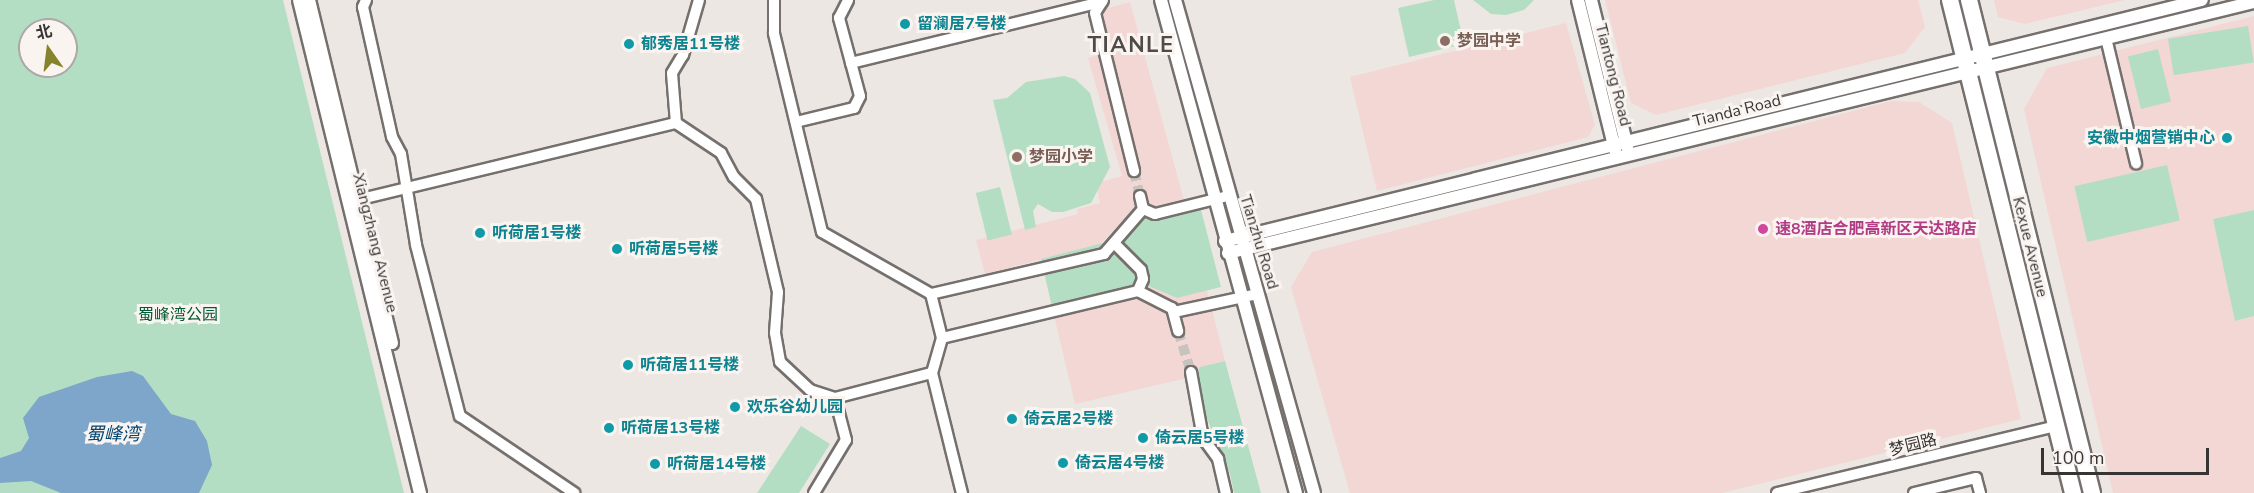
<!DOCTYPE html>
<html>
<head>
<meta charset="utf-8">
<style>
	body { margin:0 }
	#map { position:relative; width:2254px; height:493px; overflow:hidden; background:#ede7e3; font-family:"Nunito Sans","Noto Sans SC",sans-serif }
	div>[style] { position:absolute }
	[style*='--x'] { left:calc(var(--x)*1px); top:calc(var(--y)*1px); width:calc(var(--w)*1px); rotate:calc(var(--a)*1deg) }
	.commercial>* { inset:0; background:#f2d7d5 }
	.green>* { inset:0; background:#b4dec3; transform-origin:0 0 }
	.water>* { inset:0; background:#7ea5ca }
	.minor-tunnel>* { height:10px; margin-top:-5px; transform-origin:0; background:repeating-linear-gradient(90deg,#c9c3c0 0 10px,transparent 0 15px) }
	.roads { filter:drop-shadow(2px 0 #75706d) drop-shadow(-2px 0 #75706d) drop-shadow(0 2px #75706d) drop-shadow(0 -2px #75706d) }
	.minor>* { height:10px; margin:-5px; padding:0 5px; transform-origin:5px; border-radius:5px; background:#fff }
	.tertiary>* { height:12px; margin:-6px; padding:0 6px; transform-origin:6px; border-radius:6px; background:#fff }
	.primary>* { height:16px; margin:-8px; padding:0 8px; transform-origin:8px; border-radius:8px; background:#fff }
	.dots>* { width:16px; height:16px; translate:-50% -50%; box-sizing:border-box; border:3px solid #faf4f1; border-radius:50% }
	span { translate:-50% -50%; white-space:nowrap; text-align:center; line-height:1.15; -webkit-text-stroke:6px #faf4f1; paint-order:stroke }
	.culture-label { font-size:16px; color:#0d838f; font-weight:700 }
	.left { translate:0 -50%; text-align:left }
	.right { translate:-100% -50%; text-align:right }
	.education-label { font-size:16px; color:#785e54; font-weight:700 }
	.street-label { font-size:16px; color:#373534 }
	.hotel-label { font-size:16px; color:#b23c85; font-weight:700 }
	.park-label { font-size:16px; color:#005a33 }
	.water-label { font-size:18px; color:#034674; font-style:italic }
	.district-label { font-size:22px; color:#504b48; font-weight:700; letter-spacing:1.5px }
	.north { position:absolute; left:18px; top:18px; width:60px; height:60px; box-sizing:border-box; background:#faf4f1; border:2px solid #aca8a5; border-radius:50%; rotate:346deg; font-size:16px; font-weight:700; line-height:24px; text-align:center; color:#373534 }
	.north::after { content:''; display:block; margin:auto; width:21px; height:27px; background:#86832b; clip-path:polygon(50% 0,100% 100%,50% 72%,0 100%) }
	.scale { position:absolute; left:2041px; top:448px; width:168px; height:27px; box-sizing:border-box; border:3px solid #373534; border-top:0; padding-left:8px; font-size:18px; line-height:21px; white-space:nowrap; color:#373534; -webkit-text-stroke:4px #faf4f1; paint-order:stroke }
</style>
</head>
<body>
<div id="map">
	<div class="commercial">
		<div style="clip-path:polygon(1605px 0,1918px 0,1925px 27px,1905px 53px,1656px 115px,1631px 103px)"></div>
		<div style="clip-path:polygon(1994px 0,2125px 0,2025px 24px,1998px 17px)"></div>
		<div style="clip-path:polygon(1130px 2px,1185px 204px,1124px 219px,1101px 244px,985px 274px,976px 240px,1078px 214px,1077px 209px,1100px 203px,1096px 183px,1122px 176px,1088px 58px,1101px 54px,1089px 13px)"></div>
		<div style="clip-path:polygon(2254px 16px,2254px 210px,2213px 219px,2236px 321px,2254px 316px,2254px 493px,2113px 493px,2024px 109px,2047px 68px)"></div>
		<div style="clip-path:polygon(1566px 23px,1595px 125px,1588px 137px,1377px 191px,1350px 77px)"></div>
		<div style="clip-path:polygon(1891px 101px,1919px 102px,1952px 123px,2021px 419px,1722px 493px,1350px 493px,1291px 287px,1312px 252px)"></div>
		<div style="clip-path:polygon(1146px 285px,1177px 298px,1207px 290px,1225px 361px,1200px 367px,1196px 376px,1075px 404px,1052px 307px)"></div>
	</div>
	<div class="green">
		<div style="clip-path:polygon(evenodd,0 0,283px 0,404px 493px,0 493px,0 0,30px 30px,66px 30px,66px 66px,30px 66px,30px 30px)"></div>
		<div style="clip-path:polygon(1434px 0,1454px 0,1464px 44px,1409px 57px,1398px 8px)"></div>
		<div style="clip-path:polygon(1473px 0,1534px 0,1524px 10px,1506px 15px,1491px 14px)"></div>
		<div style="left:2248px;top:26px;width:37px;height:81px;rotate:81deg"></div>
		<div style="left:2158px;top:49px;width:54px;height:31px;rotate:76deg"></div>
		<div style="clip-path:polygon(1064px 76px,1075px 79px,1090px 93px,1110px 167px,1091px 203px,1063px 212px,1052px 212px,1038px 204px,1033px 211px,1036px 227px,1025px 230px,993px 100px,1007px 98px,1026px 82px)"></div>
		<div style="left:2167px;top:165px;width:57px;height:95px;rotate:77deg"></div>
		<div style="left:1000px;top:187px;width:49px;height:25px;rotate:76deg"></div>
		<div style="clip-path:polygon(1185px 204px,1200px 206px,1221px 287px,1177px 298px,1146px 285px,1052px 307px,1041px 259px,1107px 242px,1124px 219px)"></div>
		<div style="clip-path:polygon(2254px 210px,2254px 316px,2235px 321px,2213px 219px)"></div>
		<div style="clip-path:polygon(1225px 361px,1261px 493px,1234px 493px,1230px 474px,1207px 419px,1197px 372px,1200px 367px)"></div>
		<div style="clip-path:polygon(801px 426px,830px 444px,799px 493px,757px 493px)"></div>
	</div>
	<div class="water">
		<div style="clip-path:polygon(132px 371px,143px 376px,171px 414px,195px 421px,207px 441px,212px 465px,199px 493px,61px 493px,31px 481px,0 483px,0 458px,21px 451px,29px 438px,23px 418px,39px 397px,97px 377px)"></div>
	</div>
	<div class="minor-tunnel">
		<div style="--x:1134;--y:171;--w:26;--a:77"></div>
		<div style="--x:1178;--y:331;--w:43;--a:72.4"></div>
	</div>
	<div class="roads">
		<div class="minor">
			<div style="--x:366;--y:0;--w:8;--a:113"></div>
			<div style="--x:363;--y:7;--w:133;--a:77.4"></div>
			<div style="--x:392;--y:137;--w:19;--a:62"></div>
			<div style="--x:401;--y:154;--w:92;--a:80.6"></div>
			<div style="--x:416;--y:245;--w:177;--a:75.6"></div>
			<div style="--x:460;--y:416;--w:138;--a:34"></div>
			<div style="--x:1103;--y:0;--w:15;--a:122"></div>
			<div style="--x:1095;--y:13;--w:163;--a:76.1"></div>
			<div style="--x:2106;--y:38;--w:129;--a:76.5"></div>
			<div style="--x:851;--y:63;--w:258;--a:-13.7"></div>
			<div style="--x:796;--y:122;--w:60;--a:-13.6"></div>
			<div style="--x:854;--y:108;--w:13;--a:-63"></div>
			<div style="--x:860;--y:96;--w:81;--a:-105.1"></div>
			<div style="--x:839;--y:18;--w:20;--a:-63"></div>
			<div style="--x:676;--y:123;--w:50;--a:-94.6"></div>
			<div style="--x:672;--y:73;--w:21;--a:-59"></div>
			<div style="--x:683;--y:55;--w:57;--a:-73.8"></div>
			<div style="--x:1140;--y:196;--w:13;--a:77"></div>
			<div style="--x:357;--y:200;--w:328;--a:-13.6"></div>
			<div style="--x:676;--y:123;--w:54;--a:33.7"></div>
			<div style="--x:721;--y:153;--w:27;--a:62"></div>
			<div style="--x:734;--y:177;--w:31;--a:45"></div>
			<div style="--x:756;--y:199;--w:96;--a:76.7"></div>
			<div style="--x:778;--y:292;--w:41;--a:94.2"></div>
			<div style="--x:775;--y:333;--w:29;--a:80"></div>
			<div style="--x:780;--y:362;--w:41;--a:43"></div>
			<div style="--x:810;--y:390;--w:26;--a:18"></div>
			<div style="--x:835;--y:398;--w:100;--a:-14.5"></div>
			<div style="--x:932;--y:373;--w:36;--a:-74"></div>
			<div style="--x:942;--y:338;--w:45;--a:-104"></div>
			<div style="--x:931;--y:294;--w:125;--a:-150.4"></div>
			<div style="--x:822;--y:232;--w:205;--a:-103.6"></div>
			<div style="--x:774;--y:33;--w:33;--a:-90"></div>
			<div style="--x:1143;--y:209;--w:13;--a:23"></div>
			<div style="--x:1155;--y:214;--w:75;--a:-13.9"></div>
			<div style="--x:1114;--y:243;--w:38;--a:45"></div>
			<div style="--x:1141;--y:270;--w:9;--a:77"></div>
			<div style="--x:1143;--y:279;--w:13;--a:113"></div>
			<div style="--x:931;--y:294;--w:178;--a:-13"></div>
			<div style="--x:1104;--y:254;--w:60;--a:-49.1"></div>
			<div style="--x:1174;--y:312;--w:86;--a:-12.1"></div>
			<div style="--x:942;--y:338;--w:202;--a:-13.5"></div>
			<div style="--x:1138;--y:291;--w:38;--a:27"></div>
			<div style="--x:1172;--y:308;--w:24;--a:75"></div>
			<div style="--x:1191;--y:372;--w:67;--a:79.7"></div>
			<div style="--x:1203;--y:438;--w:26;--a:54"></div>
			<div style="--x:1218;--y:459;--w:35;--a:77"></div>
			<div style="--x:932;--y:373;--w:124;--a:76"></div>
			<div style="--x:814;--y:493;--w:62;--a:-58.9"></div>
			<div style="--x:846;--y:440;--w:43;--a:-104.7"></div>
			<div style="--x:1777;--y:493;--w:287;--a:-13.5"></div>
			<div style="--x:1914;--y:493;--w:64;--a:-13.6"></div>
			<div style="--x:1976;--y:478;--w:16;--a:75"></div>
		</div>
		<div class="tertiary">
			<div style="--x:299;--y:0;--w:508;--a:76.21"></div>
			<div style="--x:309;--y:0;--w:353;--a:76.4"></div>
			<div style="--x:1161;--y:0;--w:511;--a:74.69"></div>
			<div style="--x:1175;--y:0;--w:512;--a:74.25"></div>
			<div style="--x:1578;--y:0;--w:154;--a:76.1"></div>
			<div style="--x:1591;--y:0;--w:151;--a:76.2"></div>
			<div style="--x:1225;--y:241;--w:1006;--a:-13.86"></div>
			<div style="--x:1228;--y:253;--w:1056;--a:-13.75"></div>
		</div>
		<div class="primary">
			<div style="--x:1950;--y:0;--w:508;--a:75.99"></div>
			<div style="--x:1969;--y:0;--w:508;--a:75.99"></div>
		</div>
	</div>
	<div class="dots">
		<div style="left:905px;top:24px;background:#0f9aa8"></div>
		<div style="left:1445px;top:41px;background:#8d6e63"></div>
		<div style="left:629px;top:44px;background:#0f9aa8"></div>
		<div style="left:2227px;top:138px;background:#0f9aa8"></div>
		<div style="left:1017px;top:157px;background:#8d6e63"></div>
		<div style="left:1763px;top:229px;background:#d1479c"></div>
		<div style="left:480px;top:233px;background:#0f9aa8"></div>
		<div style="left:617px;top:249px;background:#0f9aa8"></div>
		<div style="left:628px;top:365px;background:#0f9aa8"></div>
		<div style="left:735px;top:407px;background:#0f9aa8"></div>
		<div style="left:1012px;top:419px;background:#0f9aa8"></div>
		<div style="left:609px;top:428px;background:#0f9aa8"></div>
		<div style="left:1143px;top:438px;background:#0f9aa8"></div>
		<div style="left:1063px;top:463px;background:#0f9aa8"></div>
		<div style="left:655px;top:464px;background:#0f9aa8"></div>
	</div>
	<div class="culture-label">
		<span class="left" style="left:917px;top:24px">留澜居7号楼</span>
		<span class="left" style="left:641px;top:44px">郁秀居11号楼</span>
		<span class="right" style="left:2215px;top:138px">安徽中烟营销中心</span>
		<span class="left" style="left:492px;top:233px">听荷居1号楼</span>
		<span class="left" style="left:629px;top:249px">听荷居5号楼</span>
		<span class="left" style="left:640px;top:365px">听荷居11号楼</span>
		<span class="left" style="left:747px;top:407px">欢乐谷幼儿园</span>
		<span class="left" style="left:1024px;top:419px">倚云居2号楼</span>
		<span class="left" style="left:621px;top:428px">听荷居13号楼</span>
		<span class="left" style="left:1155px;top:438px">倚云居5号楼</span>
		<span class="left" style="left:1075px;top:463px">倚云居4号楼</span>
		<span class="left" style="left:667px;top:464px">听荷居14号楼</span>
	</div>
	<div class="education-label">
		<span class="left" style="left:1457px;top:41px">梦园中学</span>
		<span class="left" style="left:1029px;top:157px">梦园小学</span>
	</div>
	<div class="street-label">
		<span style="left:1613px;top:75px;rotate:76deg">Tiantong Road</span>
		<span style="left:1737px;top:111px;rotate:-14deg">Tianda Road</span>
		<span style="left:1259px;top:242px;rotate:73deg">Tianzhu Road</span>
		<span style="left:375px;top:243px;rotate:76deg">Xiangzhang Avenue</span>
		<span style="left:2030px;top:247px;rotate:76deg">Kexue Avenue</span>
		<span style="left:1913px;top:445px;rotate:-14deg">梦园路</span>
	</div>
	<div class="hotel-label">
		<span class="left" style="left:1775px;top:229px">速8酒店合肥高新区天达路店</span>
	</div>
	<div class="park-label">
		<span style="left:178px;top:315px">蜀峰湾公园</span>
	</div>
	<div class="water-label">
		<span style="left:113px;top:434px">蜀峰湾</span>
	</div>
	<div class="district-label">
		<span style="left:1131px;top:46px">TIANLE</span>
	</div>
	<div class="north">北</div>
	<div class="scale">100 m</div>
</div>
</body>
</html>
